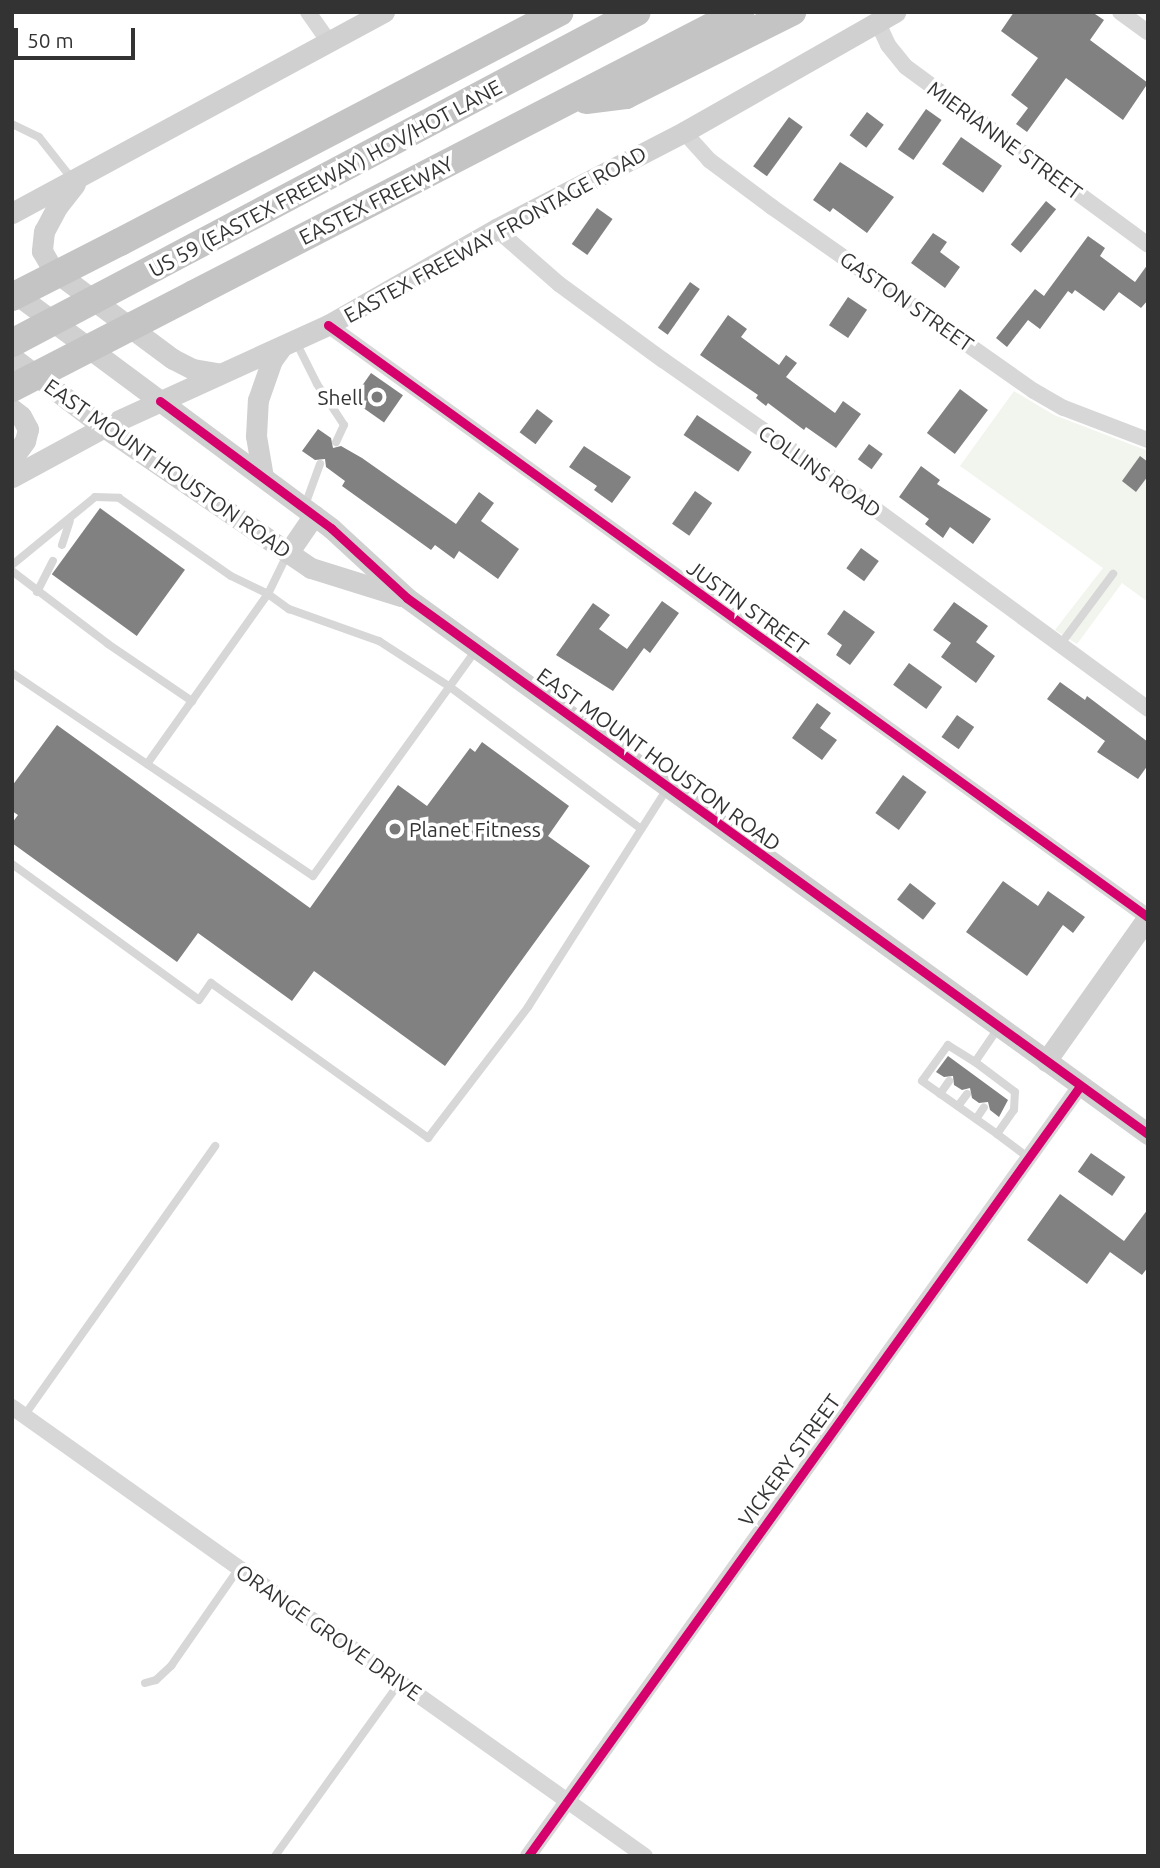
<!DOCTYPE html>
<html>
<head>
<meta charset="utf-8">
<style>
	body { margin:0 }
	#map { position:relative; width:1160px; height:1868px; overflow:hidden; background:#fff; font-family:Ubuntu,sans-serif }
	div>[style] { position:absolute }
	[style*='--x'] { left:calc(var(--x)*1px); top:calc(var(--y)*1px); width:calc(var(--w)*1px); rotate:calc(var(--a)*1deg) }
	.green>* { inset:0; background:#f1f5ed }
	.building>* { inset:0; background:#818181; transform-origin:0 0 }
	.lane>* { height:8px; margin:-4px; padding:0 4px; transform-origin:4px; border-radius:4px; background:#d7d7d7 }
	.street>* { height:16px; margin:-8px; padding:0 8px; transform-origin:8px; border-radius:8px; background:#d7d7d7 }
	.secondary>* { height:21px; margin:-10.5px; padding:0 10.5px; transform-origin:10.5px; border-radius:10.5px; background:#d0d0d0 }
	.highway>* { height:28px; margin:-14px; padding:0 14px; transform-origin:14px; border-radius:14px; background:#c4c4c4 }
	.highway-bridge>* { height:28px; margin:-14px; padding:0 14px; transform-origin:14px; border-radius:14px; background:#c4c4c4 }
	.cycleway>* { height:9px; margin:-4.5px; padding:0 4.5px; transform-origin:4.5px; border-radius:4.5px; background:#d6006c }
	.dots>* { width:19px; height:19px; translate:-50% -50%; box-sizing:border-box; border:4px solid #fff; border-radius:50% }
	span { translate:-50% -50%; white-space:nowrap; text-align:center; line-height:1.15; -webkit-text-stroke:7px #fff; paint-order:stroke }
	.street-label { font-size:21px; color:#333 }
	.poi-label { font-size:21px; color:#333 }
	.right { translate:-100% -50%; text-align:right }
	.left { translate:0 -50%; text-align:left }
	.frame { position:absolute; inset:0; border:14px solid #333; pointer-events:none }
	.scale { position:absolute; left:14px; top:28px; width:121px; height:32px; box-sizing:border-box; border:4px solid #333; border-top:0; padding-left:9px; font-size:21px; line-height:24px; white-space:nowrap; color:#333; -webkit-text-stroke:5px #fff; paint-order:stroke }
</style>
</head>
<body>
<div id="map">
	<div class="green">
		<div style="clip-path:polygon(1014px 391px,1054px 415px,1148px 451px,1148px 602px,1122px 583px,1077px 644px,1055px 630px,1103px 568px,960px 466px)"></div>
	</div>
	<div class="building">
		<div style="clip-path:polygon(1014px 12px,1092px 12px,1104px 20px,1090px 40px,1148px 83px,1123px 120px,1066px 78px,1027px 132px,1016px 124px,1028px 108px,1011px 95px,1038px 58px,1001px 31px)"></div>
		<div style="left:926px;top:109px;width:19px;height:49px;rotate:35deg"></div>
		<div style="left:867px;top:112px;width:21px;height:29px;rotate:37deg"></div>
		<div style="left:789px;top:117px;width:17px;height:61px;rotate:36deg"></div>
		<div style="left:961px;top:137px;width:50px;height:33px;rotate:35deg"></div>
		<div style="clip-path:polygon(840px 162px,894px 197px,867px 233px,833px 208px,830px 212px,813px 200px)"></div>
		<div style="left:1046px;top:201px;width:13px;height:56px;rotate:39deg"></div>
		<div style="left:597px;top:208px;width:19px;height:44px;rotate:35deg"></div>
		<div style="clip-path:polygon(933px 233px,947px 242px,940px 252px,960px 267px,945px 288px,911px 263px)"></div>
		<div style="clip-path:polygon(1088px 236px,1105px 248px,1100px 256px,1135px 282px,1148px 264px,1148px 300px,1141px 308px,1119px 292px,1104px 311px,1075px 290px,1072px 294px,1068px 291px,1040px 329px,1028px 320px,1007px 347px,996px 338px,1035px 289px,1044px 296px,1046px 293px)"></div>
		<div style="left:690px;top:282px;width:12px;height:56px;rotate:35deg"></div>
		<div style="left:848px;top:297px;width:23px;height:34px;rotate:34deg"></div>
		<div style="clip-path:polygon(728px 315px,747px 329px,741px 337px,779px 365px,786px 355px,797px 363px,786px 377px,835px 413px,843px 401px,861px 414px,836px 448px,806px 427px,804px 430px,768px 403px,766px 406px,756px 398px,758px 395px,700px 355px)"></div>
		<div style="left:371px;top:373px;width:39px;height:33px;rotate:35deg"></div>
		<div style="left:960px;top:389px;width:35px;height:55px;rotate:37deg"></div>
		<div style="left:537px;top:409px;width:20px;height:29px;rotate:37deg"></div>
		<div style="left:697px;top:415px;width:66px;height:24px;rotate:34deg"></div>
		<div style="clip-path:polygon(318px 429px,331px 438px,333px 448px,341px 446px,362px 458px,456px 524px,479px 492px,494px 503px,481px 521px,519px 549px,498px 579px,459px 551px,454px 559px,435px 545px,431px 550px,342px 486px,345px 481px,326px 467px,325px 459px,315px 460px,302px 451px)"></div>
		<div style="left:869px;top:444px;width:17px;height:19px;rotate:36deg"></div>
		<div style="clip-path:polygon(584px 446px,631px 477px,612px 503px,594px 490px,597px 486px,569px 467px)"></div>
		<div style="clip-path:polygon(1140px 456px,1148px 462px,1148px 476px,1136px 492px,1122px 481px)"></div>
		<div style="clip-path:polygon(921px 466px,940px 480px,937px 484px,991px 519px,973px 544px,950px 527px,943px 538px,925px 524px,929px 519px,899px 497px)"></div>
		<div style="left:695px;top:491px;width:21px;height:40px;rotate:35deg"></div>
		<div style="left:100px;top:508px;width:105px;height:82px;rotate:36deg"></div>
		<div style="left:861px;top:548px;width:22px;height:25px;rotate:36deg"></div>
		<div style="clip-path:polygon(662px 601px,679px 613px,650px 653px,644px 648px,613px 691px,556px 655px,593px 603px,610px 615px,599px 629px,627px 649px)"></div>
		<div style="clip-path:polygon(954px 602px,988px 626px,976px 642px,995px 656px,976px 683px,941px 657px,951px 643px,933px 630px)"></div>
		<div style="clip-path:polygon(844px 610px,875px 632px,850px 665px,836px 655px,842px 645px,827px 634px)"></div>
		<div style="left:909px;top:663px;width:41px;height:27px;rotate:36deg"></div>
		<div style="clip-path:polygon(1060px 682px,1085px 700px,1087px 696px,1148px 742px,1148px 765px,1138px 779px,1097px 752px,1105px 741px,1047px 699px)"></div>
		<div style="clip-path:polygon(817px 703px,831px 713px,820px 728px,837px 740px,822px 760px,792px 738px)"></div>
		<div style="left:957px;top:715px;width:21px;height:27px;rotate:35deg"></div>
		<div style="clip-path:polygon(57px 725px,310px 908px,398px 785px,427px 806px,470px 748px,475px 752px,482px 742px,569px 806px,548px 836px,590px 866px,445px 1066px,314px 971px,292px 1001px,198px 933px,177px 962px,12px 843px,12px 823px,18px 815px,12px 811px,12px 786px)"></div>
		<div style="left:903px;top:775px;width:29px;height:47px;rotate:36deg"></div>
		<div style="clip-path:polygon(1003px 881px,1038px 906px,1048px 891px,1085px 917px,1073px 933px,1063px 925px,1027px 976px,966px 932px)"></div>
		<div style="left:910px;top:883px;width:33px;height:21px;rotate:38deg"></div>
		<div style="clip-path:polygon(948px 1056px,1008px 1100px,999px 1117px,990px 1110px,988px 1102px,979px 1103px,972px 1098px,970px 1088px,962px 1090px,954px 1085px,953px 1076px,944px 1077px,936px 1072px)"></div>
		<div style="left:1091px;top:1153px;width:42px;height:23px;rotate:35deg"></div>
		<div style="clip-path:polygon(1060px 1194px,1124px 1241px,1148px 1209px,1148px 1267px,1142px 1275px,1110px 1252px,1087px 1284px,1027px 1240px)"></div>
	</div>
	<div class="lane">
		<div style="--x:12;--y:124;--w:30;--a:26"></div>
		<div style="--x:39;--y:137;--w:55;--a:51.7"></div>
		<div style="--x:295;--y:340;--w:49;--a:63.4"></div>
		<div style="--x:317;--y:384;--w:49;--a:56.6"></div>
		<div style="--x:344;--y:425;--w:19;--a:115"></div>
		<div style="--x:304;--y:508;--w:47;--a:-70"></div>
		<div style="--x:62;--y:545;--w:25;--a:-72"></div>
		<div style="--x:12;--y:565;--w:107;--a:-39.3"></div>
		<div style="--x:95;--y:497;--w:24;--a:2"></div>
		<div style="--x:119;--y:498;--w:136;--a:34.9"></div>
		<div style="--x:231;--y:576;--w:41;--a:25.9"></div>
		<div style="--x:268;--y:594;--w:26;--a:36"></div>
		<div style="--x:289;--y:609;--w:96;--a:19.6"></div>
		<div style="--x:379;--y:641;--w:85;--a:32.9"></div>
		<div style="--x:450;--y:687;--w:238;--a:36.6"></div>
		<div style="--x:12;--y:571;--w:121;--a:37.2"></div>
		<div style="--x:108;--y:644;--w:102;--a:34.2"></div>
		<div style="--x:37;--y:592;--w:35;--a:-63"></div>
		<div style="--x:1060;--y:645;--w:89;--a:-53.3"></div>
		<div style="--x:12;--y:673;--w:363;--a:34"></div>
		<div style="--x:313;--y:876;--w:279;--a:-54.2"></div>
		<div style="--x:147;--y:764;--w:209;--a:-54.6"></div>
		<div style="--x:268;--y:594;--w:43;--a:-64"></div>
		<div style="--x:12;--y:864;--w:231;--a:36"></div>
		<div style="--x:199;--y:1000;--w:21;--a:-55"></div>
		<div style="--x:211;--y:983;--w:267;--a:35.5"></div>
		<div style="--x:428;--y:1138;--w:165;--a:-52.6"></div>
		<div style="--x:528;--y:1007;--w:261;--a:-57.5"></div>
		<div style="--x:975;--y:1062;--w:32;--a:-148"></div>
		<div style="--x:948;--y:1045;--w:44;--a:125.8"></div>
		<div style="--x:922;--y:1081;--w:92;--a:35.2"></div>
		<div style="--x:997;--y:1134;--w:29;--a:-55"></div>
		<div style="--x:1014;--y:1110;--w:18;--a:-87"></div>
		<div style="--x:1015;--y:1092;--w:50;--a:-143.1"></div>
		<div style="--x:975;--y:1062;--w:42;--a:-55.6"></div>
		<div style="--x:940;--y:1094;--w:16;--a:-55"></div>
		<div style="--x:958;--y:1106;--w:15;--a:-53"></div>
		<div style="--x:976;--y:1119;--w:14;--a:-56"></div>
		<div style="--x:997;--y:1134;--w:39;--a:37"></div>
		<div style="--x:24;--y:1416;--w:331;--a:-54.7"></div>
		<div style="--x:145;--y:1683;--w:11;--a:-15"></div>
		<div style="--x:156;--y:1680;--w:21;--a:-43"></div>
		<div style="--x:171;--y:1666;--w:119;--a:-55.2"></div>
		<div style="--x:275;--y:1856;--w:214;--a:-54.3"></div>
	</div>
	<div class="street">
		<div style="--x:308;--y:12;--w:35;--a:55"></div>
		<div style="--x:1120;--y:12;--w:34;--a:36"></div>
		<div style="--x:877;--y:21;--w:26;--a:65"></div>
		<div style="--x:888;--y:45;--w:28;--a:51"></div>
		<div style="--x:906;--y:67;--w:300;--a:36.3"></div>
		<div style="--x:684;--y:132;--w:38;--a:48"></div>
		<div style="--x:709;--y:160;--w:79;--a:36.7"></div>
		<div style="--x:772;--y:207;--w:320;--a:35.1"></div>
		<div style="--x:1034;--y:391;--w:34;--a:30"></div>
		<div style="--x:1064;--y:408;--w:90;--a:20.9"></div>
		<div style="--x:496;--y:229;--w:84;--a:41.1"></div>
		<div style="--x:559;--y:284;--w:129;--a:36.2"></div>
		<div style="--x:663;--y:360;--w:246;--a:35"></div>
		<div style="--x:864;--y:501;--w:352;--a:36.2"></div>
		<div style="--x:328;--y:325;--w:1011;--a:35.83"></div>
		<div style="--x:12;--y:1407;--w:776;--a:35.35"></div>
		<div style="--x:528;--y:1856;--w:947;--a:-54.36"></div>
	</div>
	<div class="secondary">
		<div style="--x:75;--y:184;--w:29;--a:128"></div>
		<div style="--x:57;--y:207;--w:27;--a:118"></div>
		<div style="--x:44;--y:231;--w:20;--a:96"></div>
		<div style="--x:42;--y:251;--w:22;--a:60"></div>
		<div style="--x:53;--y:270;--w:149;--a:36.6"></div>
		<div style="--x:173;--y:359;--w:22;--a:27"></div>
		<div style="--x:193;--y:369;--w:27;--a:10"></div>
		<div style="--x:12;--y:213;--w:423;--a:-28.4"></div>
		<div style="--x:12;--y:291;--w:397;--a:36.6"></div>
		<div style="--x:331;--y:528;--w:103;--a:42.6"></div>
		<div style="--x:407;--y:598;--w:915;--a:35.88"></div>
		<div style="--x:12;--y:357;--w:116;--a:37.3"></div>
		<div style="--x:104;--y:427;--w:250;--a:34.3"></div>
		<div style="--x:311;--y:568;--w:94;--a:17.3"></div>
		<div style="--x:12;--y:409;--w:11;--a:38"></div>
		<div style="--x:21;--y:416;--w:15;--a:62"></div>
		<div style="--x:28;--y:429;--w:12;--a:104"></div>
		<div style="--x:25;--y:441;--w:22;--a:126"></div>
		<div style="--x:12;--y:477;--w:105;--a:-28.5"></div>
		<div style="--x:104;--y:427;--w:246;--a:-24.5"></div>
		<div style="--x:328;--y:325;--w:193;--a:-29.7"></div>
		<div style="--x:496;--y:229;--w:212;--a:-27.3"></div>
		<div style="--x:684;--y:132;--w:243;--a:-29.6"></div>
		<div style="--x:263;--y:477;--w:42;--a:-99.7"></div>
		<div style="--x:256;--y:436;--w:36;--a:-87"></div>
		<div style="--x:258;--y:400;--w:42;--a:-70.7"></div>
		<div style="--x:272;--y:360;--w:17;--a:-54"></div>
		<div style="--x:288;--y:553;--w:46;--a:-55.6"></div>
		<div style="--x:1046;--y:1061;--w:176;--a:-54.7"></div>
	</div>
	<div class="highway">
		<div style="--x:586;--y:100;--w:40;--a:-7.1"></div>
		<div style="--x:626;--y:95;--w:186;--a:-26.6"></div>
		<div style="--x:120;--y:242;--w:496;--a:-27.6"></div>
		<div style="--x:156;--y:267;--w:544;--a:-27.93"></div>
		<div style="--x:194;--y:294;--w:615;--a:-27.32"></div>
	</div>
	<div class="highway-bridge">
		<div style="--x:12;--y:297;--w:121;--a:-27"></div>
		<div style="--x:12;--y:343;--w:163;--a:-27.8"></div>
		<div style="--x:12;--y:388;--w:205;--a:-27.3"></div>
	</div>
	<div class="cycleway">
		<div style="--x:328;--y:325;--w:1011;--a:35.83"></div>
		<div style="--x:160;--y:401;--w:213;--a:36.6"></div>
		<div style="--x:331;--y:528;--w:103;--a:42.6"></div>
		<div style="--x:407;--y:598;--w:915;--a:35.88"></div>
		<div style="--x:528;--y:1856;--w:947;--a:-54.36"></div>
	</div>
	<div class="dots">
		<div style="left:377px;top:397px;background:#7a7a7a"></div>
		<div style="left:395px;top:829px;background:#7a7a7a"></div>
	</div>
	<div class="street-label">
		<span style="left:1005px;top:140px;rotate:36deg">MIERIANNE STREET</span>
		<span style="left:325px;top:178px;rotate:-28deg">US 59 (EASTEX FREEWAY) HOV/HOT LANE</span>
		<span style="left:376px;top:200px;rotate:-27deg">EASTEX FREEWAY</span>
		<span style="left:495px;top:234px;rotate:-29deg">EASTEX FREEWAY FRONTAGE ROAD</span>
		<span style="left:907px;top:301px;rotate:35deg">GASTON STREET</span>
		<span style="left:168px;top:468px;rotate:35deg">EAST MOUNT HOUSTON ROAD</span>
		<span style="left:820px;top:471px;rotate:35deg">COLLINS ROAD</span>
		<span style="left:748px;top:607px;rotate:36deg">JUSTIN STREET</span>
		<span style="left:659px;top:759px;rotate:36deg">EAST MOUNT HOUSTON ROAD</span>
		<span style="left:789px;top:1460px;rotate:-54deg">VICKERY STREET</span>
		<span style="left:329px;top:1632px;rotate:35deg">ORANGE GROVE DRIVE</span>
	</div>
	<div class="poi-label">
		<span class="right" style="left:363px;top:397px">Shell</span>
		<span class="left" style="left:409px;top:829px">Planet Fitness</span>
	</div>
	<div class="frame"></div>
	<div class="scale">50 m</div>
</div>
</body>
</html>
